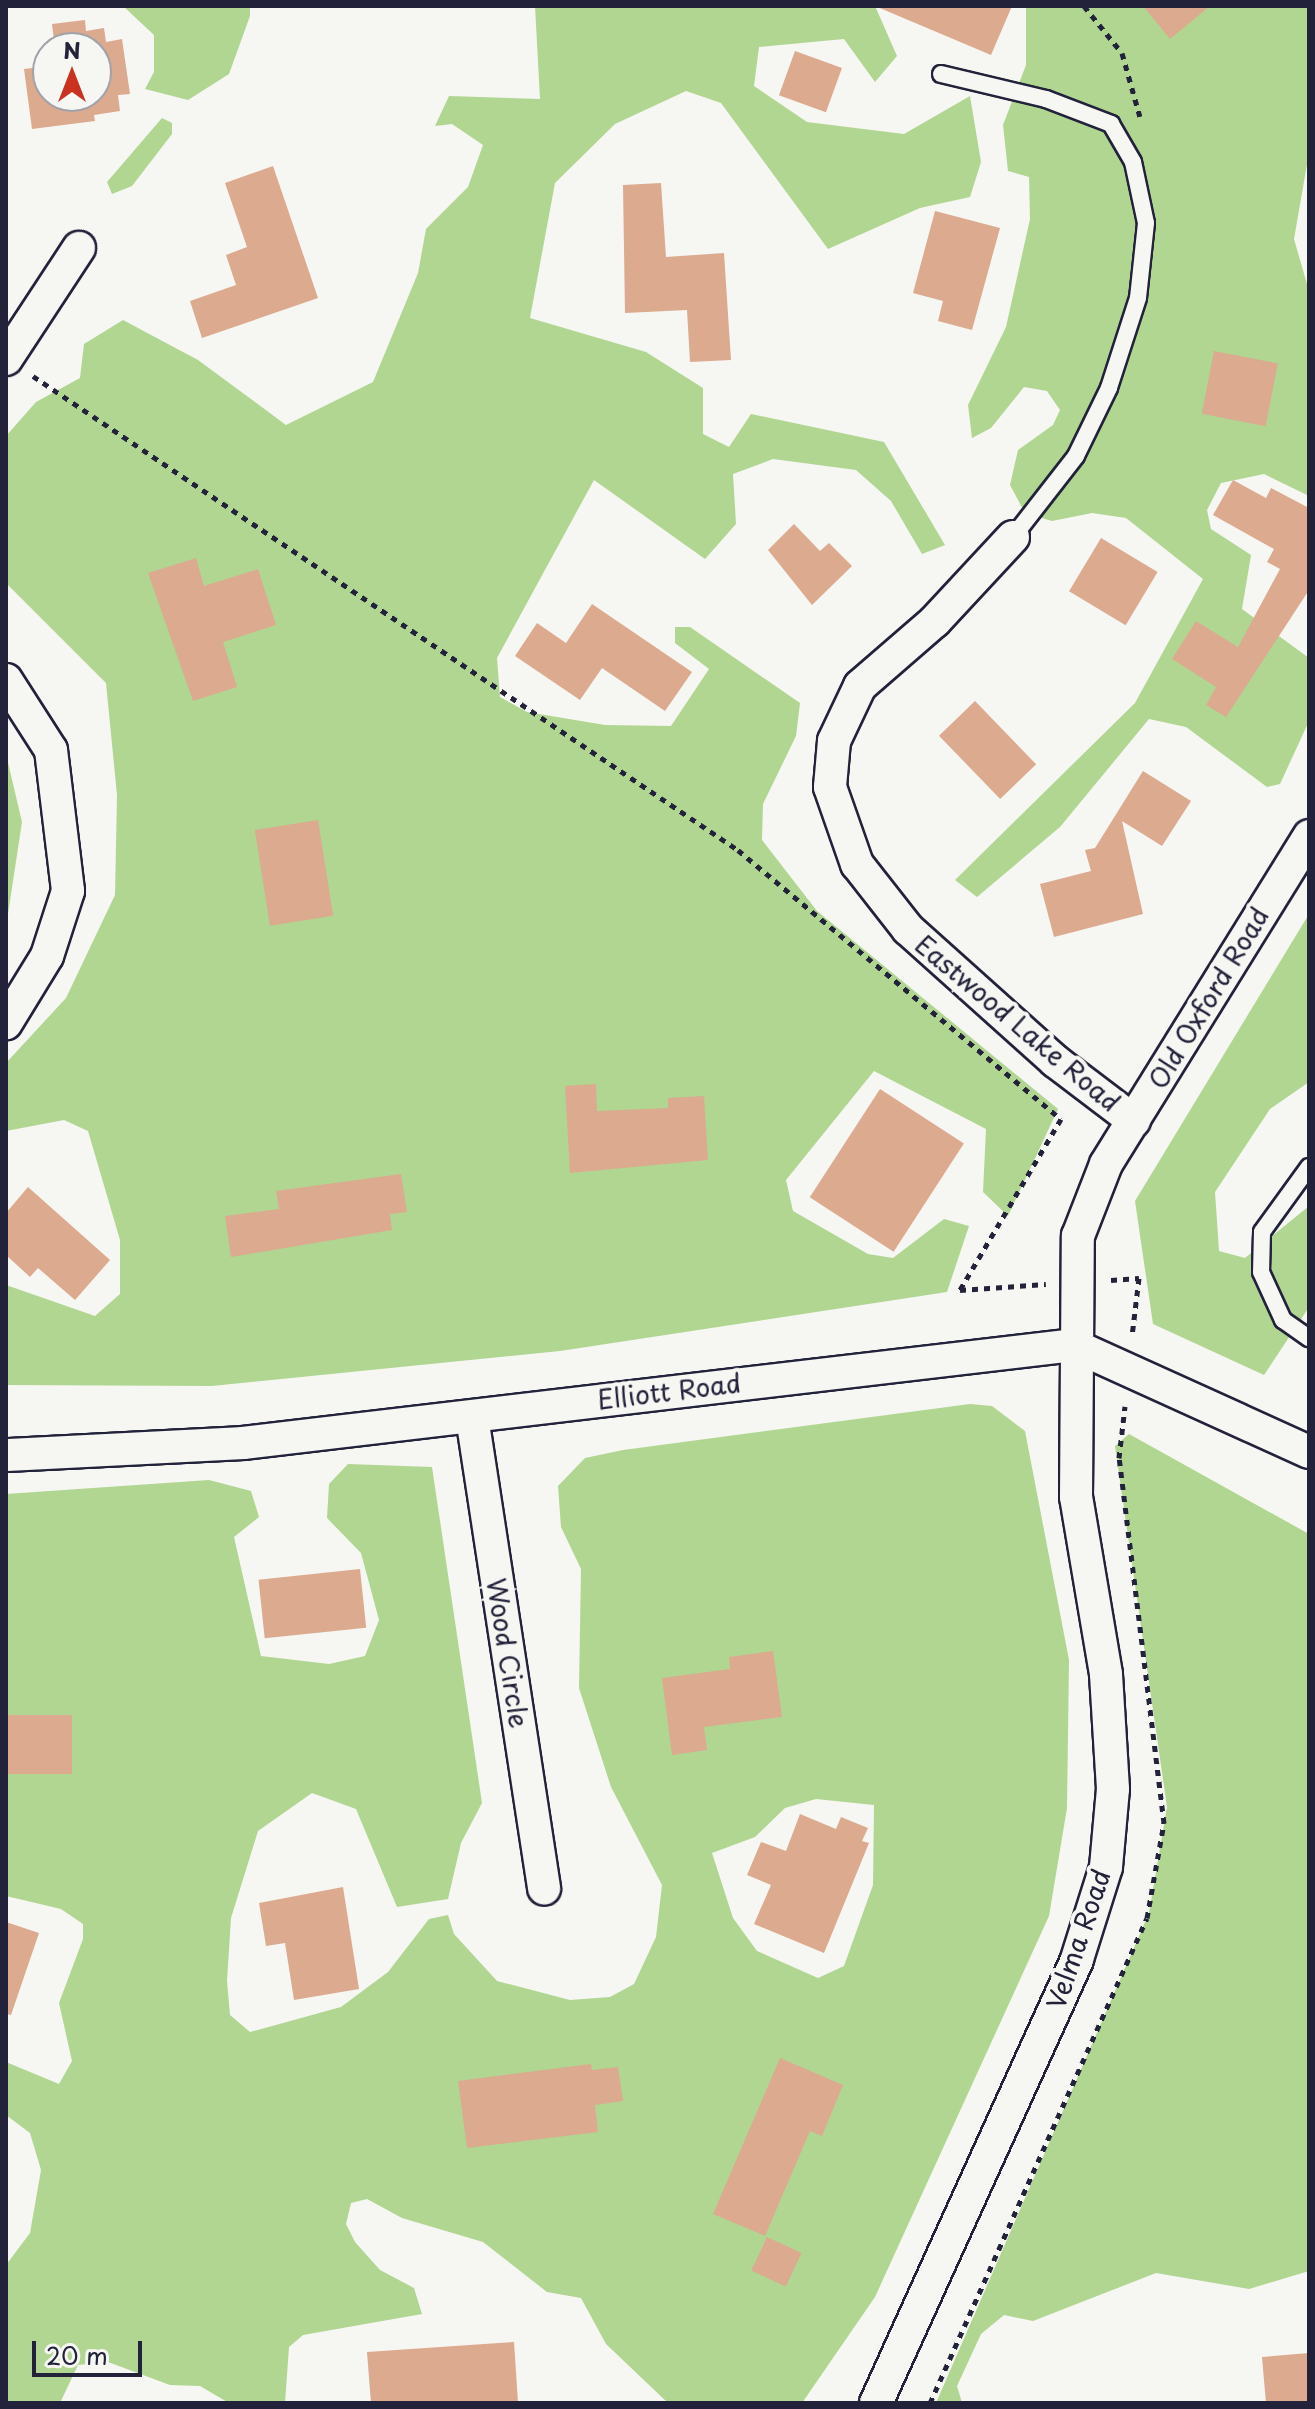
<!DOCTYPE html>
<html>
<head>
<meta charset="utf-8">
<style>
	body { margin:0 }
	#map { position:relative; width:1315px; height:2409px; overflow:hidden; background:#f6f6f2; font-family:"Playpen Sans",sans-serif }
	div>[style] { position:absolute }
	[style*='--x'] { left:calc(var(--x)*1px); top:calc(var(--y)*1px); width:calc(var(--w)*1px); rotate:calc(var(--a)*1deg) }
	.green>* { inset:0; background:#b0d691 }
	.building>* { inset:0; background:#dcaa8f; transform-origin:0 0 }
	.path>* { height:5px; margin-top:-2.5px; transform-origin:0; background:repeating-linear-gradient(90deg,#22223b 0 6px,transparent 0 12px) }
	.roads { filter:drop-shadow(2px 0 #22223b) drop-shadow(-2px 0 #22223b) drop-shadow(0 2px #22223b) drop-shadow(0 -2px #22223b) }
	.service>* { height:16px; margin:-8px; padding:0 8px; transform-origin:8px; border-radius:8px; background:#f6f6f2 }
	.minor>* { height:32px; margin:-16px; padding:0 16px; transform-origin:16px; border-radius:16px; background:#f6f6f2 }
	span { translate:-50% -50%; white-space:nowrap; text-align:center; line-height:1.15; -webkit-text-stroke:8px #f6f6f2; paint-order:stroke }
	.street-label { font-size:26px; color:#22223b }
	.frame { position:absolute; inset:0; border:8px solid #22223b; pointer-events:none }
	.north { position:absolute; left:32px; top:32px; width:80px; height:80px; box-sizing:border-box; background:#f6f6f2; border:2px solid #a1a1a9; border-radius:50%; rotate:0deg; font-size:22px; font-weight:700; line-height:32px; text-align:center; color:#22223b }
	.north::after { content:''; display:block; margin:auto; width:28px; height:36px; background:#c8321e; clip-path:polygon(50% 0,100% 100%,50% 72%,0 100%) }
	.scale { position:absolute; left:32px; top:2341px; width:110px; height:36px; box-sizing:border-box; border:4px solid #22223b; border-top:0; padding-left:10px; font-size:24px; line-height:28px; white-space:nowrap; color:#22223b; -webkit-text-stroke:6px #f6f6f2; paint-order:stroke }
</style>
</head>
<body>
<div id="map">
	<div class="green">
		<div style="clip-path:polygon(123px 6px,250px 6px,250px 16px,229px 74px,188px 100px,145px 89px,154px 72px,154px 35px)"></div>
		<div style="clip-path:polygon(535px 6px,875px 6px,897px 56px,875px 82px,844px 39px,759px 47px,754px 86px,807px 122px,904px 134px,970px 96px,981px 162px,970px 197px,920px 208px,828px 249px,721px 103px,686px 91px,615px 124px,555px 183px,530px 318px,646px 352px,703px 388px,703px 434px,729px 447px,751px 414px,884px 442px,945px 545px,922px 554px,891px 501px,856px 470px,773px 459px,733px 474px,736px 524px,705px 559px,594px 480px,497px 658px,500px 697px,527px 712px,605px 725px,671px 726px,709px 669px,675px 643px,675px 627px,690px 627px,800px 703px,796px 736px,763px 804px,762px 840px,817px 911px,1058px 1109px,1008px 1216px,983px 1192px,986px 1129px,874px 1071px,786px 1180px,793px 1211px,868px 1254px,893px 1258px,944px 1219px,969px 1226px,947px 1292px,560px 1351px,212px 1386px,6px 1385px,6px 1285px,95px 1316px,120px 1294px,120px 1240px,88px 1131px,64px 1120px,6px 1131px,6px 1063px,66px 998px,115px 895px,117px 795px,106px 683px,6px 583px,6px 436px,36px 402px,80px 378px,84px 344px,123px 320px,198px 360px,286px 425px,373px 382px,418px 273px,426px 229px,468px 187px,483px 145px,452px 124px,435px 126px,449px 96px,540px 99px)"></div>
		<div style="clip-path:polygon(1026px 6px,1309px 6px,1309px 153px,1294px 239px,1309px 291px,1309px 496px,1264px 474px,1221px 483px,1207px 510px,1211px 529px,1251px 555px,1242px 609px,1309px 658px,1309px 721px,1280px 784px,1267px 787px,1186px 727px,1149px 719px,1060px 827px,977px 897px,955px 880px,1135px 703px,1203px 579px,1126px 518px,1092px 513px,1052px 521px,1025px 513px,1010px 485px,1018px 450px,1053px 425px,1060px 410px,1047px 391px,1024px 387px,991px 428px,972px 438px,968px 405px,1006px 327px,1030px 219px,1029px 177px,1008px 171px,1003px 125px,1026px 65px)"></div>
		<div style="clip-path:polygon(162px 118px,172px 123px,172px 134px,132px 186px,112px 194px,107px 182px)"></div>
		<div style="clip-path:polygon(6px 754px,22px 822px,6px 927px)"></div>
		<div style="clip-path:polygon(1309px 914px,1309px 1082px,1270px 1109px,1215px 1192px,1219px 1251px,1245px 1258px,1309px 1206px,1309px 1307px,1264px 1375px,1153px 1324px,1135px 1201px)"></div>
		<div style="clip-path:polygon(evenodd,970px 1404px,992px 1406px,1025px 1431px,1069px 1660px,1067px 1808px,1049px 1916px,875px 2297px,802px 2403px,668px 2403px,606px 2344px,581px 2298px,547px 2292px,483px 2242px,402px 2218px,367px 2199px,351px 2203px,346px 2224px,355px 2242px,380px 2270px,414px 2288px,422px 2314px,303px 2335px,289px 2347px,285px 2403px,229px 2403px,200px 2386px,170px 2385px,108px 2362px,78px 2365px,60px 2403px,6px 2403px,6px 2265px,30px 2233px,41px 2170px,30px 2133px,6px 2115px,6px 2062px,59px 2084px,72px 2061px,59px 2003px,83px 1939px,83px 1924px,61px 1909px,6px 1896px,6px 1494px,209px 1480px,251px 1491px,259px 1517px,234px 1537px,261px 1656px,329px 1664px,365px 1656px,379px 1620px,361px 1553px,327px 1518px,329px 1484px,348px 1464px,432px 1467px,482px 1803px,461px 1843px,448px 1899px,397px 1907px,356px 1809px,312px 1793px,258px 1831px,231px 1918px,227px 1981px,230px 2015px,250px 2032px,341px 2007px,388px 1972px,429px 1919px,448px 1915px,454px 1934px,497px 1981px,570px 2000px,610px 1997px,634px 1984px,656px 1937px,662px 1885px,611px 1787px,579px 1688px,581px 1569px,561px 1527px,558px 1486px,585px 1458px,623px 1450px,970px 1404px,816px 1799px,874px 1805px,873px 1885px,844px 1966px,818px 1978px,757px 1951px,733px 1918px,712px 1853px,755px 1837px,785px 1808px,816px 1799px)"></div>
		<div style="clip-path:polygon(1129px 1434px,1309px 1534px,1309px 2271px,1249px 2289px,1156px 2273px,1033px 2321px,1004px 2315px,981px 2334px,957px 2386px,962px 2403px,936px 2403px,1149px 1913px,1167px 1807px,1115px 1446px)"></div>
	</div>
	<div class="building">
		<div style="clip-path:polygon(875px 6px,1012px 6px,991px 55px)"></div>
		<div style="clip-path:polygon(1143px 6px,1210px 6px,1170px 39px)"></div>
		<div style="clip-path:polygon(85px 20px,86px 31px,104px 28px,106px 42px,122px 39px,130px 94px,118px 95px,120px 111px,94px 115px,95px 121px,32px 129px,24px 69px,48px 66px,48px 96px,96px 96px,96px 48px,55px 48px,52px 24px)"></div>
		<div style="left:795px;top:51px;width:50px;height:47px;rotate:20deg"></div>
		<div style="clip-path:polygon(273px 166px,318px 298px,202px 338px,190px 301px,236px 285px,226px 255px,247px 247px,225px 183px)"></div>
		<div style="clip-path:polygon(661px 183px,666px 257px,724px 253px,731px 360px,690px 362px,687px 310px,625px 313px,623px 185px)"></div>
		<div style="clip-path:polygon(935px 211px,1000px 228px,972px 330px,938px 321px,943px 301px,913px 293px)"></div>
		<div style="left:1214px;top:351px;width:65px;height:64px;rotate:11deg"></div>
		<div style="clip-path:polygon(1233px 480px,1266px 498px,1271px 488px,1309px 508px,1309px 590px,1226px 717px,1206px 705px,1216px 687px,1172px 659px,1196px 621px,1238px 647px,1280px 569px,1267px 562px,1274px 549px,1213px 515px)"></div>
		<div style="clip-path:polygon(794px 524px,820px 551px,829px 543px,852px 566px,812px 605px,768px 550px)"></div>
		<div style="left:1101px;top:538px;width:66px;height:62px;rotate:31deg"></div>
		<div style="clip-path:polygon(196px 558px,204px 586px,258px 569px,276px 625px,223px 642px,237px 687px,193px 701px,148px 573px)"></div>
		<div style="clip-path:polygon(592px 604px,692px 672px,665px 711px,602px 668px,580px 700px,515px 656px,537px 623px,566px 643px)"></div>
		<div style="left:975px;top:701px;width:88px;height:50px;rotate:46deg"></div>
		<div style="clip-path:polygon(1143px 771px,1191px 801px,1162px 846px,1122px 821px,1143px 914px,1054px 937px,1040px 884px,1091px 871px,1085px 850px,1095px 848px)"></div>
		<div style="left:318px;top:820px;width:97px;height:64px;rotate:81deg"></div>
		<div style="clip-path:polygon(596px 1084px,597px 1111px,668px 1108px,668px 1098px,704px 1096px,708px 1160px,570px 1173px,565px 1086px)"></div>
		<div style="left:880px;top:1089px;width:100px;height:129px;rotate:33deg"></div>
		<div style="clip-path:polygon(401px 1174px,407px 1212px,390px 1214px,392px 1230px,231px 1257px,225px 1216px,279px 1209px,276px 1191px)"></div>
		<div style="clip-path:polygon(28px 1187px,110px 1260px,75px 1300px,38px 1268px,30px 1277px,6px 1255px,6px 1213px)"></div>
		<div style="left:360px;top:1569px;width:59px;height:102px;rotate:84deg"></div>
		<div style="clip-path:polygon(773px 1651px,782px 1717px,704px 1727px,707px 1750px,672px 1755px,662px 1678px,730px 1669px,729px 1657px)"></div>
		<div style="left:6px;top:1715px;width:66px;height:59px"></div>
		<div style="clip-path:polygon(800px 1814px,836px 1829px,841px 1817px,868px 1828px,862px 1841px,869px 1843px,824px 1953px,754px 1924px,771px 1885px,747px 1875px,761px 1842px,786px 1851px)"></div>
		<div style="clip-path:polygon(343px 1887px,359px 1989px,294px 2000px,285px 1943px,266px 1946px,259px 1903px)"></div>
		<div style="clip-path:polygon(6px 1922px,39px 1933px,11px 2015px,6px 2014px)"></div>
		<div style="clip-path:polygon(780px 2058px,843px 2085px,822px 2136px,810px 2131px,765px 2236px,713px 2214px)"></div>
		<div style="clip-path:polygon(591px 2064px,592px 2070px,618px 2067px,623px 2101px,595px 2105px,598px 2132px,467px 2148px,458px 2081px)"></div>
		<div style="left:767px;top:2237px;width:38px;height:37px;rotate:25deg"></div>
		<div style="clip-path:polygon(514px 2342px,518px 2403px,371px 2403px,367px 2352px)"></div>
		<div style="clip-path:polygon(1309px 2353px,1309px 2403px,1266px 2403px,1262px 2357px)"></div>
	</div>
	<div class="path">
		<div style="--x:1084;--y:6;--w:60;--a:51"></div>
		<div style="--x:1122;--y:53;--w:66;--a:74.3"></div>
		<div style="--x:33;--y:376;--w:850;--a:33.91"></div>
		<div style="--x:738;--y:850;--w:420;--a:39.8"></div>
		<div style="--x:1061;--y:1119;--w:199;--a:120.6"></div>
		<div style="--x:960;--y:1290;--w:86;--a:-4"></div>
		<div style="--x:1111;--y:1280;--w:28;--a:-4"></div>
		<div style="--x:1139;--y:1278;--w:58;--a:96.9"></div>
		<div style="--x:930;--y:2403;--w:531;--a:-65.9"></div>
		<div style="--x:1147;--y:1918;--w:97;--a:-79.9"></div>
		<div style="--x:1164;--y:1823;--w:368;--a:-97"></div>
		<div style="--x:1119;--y:1458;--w:52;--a:-83.4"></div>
	</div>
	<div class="roads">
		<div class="service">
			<div style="--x:941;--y:74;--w:108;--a:13.4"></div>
			<div style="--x:1046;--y:99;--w:70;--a:21"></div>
			<div style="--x:1111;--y:124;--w:44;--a:59.9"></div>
			<div style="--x:1133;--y:162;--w:62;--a:78"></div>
			<div style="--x:1146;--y:223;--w:75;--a:96.1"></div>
			<div style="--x:1138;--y:298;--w:95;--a:107.9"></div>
			<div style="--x:1109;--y:388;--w:76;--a:115.9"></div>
			<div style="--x:1076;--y:456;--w:103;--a:127.9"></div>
			<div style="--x:1309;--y:1167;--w:80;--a:125.9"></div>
			<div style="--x:1262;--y:1232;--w:40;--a:91.4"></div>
			<div style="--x:1261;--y:1272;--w:53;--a:65.4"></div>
			<div style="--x:1283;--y:1320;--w:32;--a:35"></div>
		</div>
		<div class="minor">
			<div style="--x:6;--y:359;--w:133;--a:-56.7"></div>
			<div style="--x:1013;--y:537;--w:115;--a:132.9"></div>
			<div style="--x:935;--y:621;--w:99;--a:139.1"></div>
			<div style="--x:860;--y:686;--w:61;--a:115.3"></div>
			<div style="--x:834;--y:741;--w:46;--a:95"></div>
			<div style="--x:830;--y:787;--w:82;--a:70.7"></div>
			<div style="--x:857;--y:864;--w:83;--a:51.9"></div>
			<div style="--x:908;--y:929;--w:198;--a:41.9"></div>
			<div style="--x:1055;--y:1061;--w:99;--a:37.2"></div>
			<div style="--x:6;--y:680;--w:83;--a:57.3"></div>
			<div style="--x:51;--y:750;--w:142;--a:83.1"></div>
			<div style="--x:68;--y:891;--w:68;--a:107.9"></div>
			<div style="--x:47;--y:956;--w:79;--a:121.5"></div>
			<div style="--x:472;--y:1417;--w:477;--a:81.3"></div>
			<div style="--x:6;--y:1455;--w:237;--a:-2.9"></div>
			<div style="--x:243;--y:1443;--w:836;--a:-6.73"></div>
			<div style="--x:1073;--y:1345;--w:259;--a:24.4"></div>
			<div style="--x:876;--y:2403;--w:487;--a:-65.6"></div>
			<div style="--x:1077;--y:1959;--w:96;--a:-72.5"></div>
			<div style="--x:1106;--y:1867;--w:78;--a:-84.9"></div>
			<div style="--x:1113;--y:1789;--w:115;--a:-93.5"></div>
			<div style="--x:1106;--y:1674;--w:180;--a:-99.6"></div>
			<div style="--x:1076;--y:1497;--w:261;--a:-89.6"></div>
			<div style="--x:1078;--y:1236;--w:77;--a:-68.7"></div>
			<div style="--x:1106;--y:1164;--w:386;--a:-58.2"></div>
		</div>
	</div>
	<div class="street-label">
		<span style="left:1208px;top:998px;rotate:-59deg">Old Oxford Road</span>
		<span style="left:1018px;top:1023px;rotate:40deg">Eastwood Lake Road</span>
		<span style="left:669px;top:1391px;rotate:-7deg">Elliott Road</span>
		<span style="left:508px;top:1653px;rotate:81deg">Wood Circle</span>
		<span style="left:1078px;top:1939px;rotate:-71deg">Velma Road</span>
	</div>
	<div class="frame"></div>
	<div class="north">N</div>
	<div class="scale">20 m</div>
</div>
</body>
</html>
